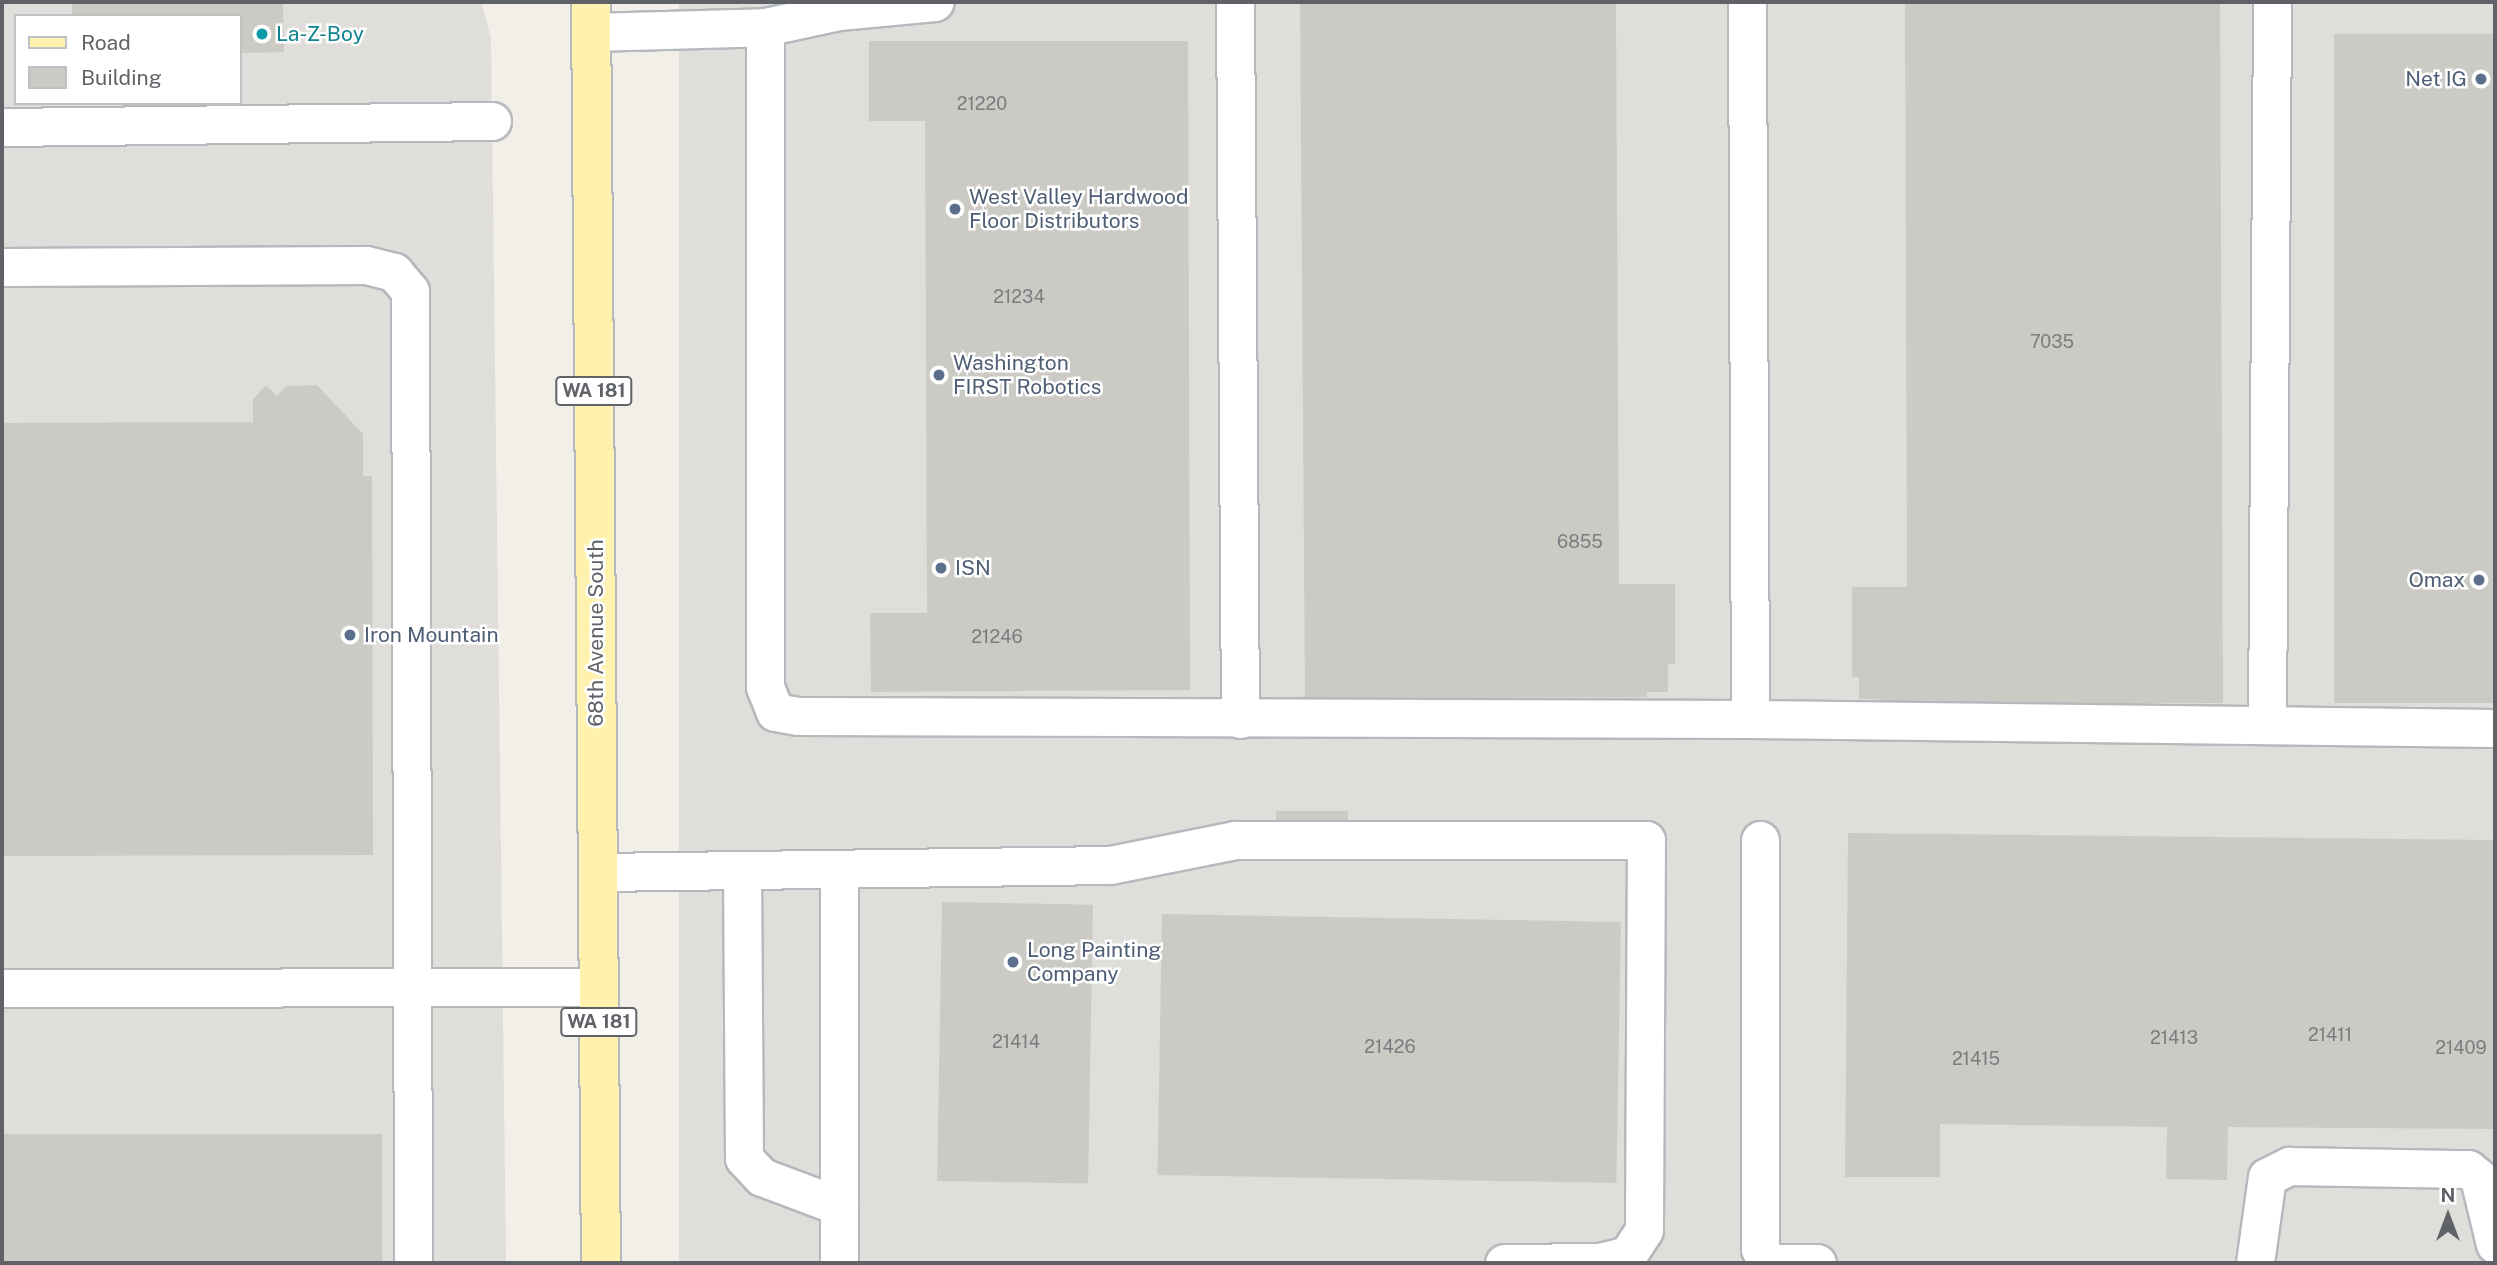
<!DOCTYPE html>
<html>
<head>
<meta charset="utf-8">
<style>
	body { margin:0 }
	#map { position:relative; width:2497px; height:1265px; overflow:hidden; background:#f1efe8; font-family:"Public Sans",sans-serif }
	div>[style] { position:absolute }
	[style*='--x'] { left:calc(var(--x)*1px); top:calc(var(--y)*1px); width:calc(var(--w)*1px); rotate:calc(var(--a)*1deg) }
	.industrial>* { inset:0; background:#e0deda; transform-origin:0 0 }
	.building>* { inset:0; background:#cccac5; transform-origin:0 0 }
	.roads { filter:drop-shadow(2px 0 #b5b8bc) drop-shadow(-2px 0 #b5b8bc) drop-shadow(0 2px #b5b8bc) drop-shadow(0 -2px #b5b8bc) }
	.minor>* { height:37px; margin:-18.5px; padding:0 18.5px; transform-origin:18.5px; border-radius:18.5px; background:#fff }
	.major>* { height:38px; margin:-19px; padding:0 19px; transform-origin:19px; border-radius:19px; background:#fff2af }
	.dots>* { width:19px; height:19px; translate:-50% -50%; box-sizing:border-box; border:4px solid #fff; border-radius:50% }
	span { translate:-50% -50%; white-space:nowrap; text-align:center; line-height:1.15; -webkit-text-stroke:5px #fff; paint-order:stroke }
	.number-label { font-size:18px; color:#7a7d7f }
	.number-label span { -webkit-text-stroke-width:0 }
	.shield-label span { padding:2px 5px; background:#fff; border:2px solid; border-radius:5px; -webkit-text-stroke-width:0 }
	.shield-label { font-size:19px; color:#5f6368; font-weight:700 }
	.culture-label { font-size:21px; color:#0d838f }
	.left { translate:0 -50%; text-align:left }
	.service-label { font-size:21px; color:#4e5e75 }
	.right { translate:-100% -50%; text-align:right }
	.street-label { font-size:21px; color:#5f6368 }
	.frame { position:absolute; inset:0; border:4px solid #5f6368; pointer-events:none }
	.legend { position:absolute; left:14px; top:14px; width:228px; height:91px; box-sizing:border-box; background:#fff; border:2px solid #bfc1c3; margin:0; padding:9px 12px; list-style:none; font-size:21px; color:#5f6368 }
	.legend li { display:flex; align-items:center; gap:14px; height:35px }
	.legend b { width:35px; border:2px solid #bfc1c3 }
	.north { position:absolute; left:2413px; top:1181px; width:70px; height:70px; -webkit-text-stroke:5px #fff; paint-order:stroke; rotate:0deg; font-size:19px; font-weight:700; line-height:28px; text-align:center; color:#5f6368 }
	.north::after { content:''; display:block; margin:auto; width:24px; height:32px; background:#5f6368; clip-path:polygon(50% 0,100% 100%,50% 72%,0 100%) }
</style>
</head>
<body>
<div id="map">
	<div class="industrial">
		<div style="clip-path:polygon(evenodd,2px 2px,481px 2px,491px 38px,506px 1263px,2px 1263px,2px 2px,16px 16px,240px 16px,240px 103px,16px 103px,16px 16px)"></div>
		<div style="left:679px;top:2px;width:1816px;height:1261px"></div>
	</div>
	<div class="building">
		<div style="clip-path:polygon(72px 2px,283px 2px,284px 52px,240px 53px,240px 16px,72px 16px)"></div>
		<div style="clip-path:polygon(1300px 2px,1616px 2px,1619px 584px,1675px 584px,1675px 664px,1668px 664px,1668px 692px,1647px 692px,1647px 697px,1305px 699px)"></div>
		<div style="clip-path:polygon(1905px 2px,2220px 2px,2223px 703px,1879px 704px,1879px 699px,1859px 699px,1859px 677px,1852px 677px,1852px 587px,1907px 587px)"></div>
		<div style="left:2495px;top:34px;width:669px;height:161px;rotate:90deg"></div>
		<div style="clip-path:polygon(869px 41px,1188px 41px,1190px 690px,871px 692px,870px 613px,927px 613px,925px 121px,869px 121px)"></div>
		<div style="clip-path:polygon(266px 385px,277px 396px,286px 386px,317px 385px,363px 434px,363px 476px,372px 476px,373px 855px,2px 856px,2px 423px,253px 422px,253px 399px)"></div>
		<div style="left:1348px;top:811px;width:15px;height:72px;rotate:90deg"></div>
		<div style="clip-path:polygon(1848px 833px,2495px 840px,2495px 1129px,2228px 1127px,2227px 1180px,2166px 1179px,2167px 1127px,1940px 1124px,1940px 1177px,1845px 1177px)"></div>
		<div style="left:942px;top:902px;width:151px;height:279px;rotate:1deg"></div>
		<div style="left:1162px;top:914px;width:459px;height:261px;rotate:1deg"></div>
		<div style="left:382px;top:1134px;width:129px;height:380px;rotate:90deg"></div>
	</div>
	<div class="roads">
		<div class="minor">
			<div style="--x:1235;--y:2;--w:717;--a:89.6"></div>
			<div style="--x:1747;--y:2;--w:717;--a:89.76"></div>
			<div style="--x:765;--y:27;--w:660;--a:90"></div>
			<div style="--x:765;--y:687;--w:27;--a:68"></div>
			<div style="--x:775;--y:712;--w:23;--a:10"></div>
			<div style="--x:798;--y:716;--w:952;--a:0.18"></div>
			<div style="--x:1750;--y:719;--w:745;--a:0.69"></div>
			<div style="--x:591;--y:32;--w:174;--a:-1.6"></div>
			<div style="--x:765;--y:27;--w:76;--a:-12.2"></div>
			<div style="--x:839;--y:11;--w:96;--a:-5.4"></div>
			<div style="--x:2;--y:127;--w:490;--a:-0.7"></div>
			<div style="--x:2;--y:267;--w:364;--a:-0.3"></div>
			<div style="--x:366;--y:265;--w:29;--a:14"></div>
			<div style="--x:394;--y:272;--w:25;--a:50"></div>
			<div style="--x:410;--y:291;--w:972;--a:89.82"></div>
			<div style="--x:2267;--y:723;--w:721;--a:-89.6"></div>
			<div style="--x:1760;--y:840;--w:409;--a:90"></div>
			<div style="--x:1760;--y:1249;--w:17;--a:57"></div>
			<div style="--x:1769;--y:1263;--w:48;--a:0"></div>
			<div style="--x:839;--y:869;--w:394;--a:90"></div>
			<div style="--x:742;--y:870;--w:288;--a:89.6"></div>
			<div style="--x:744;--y:1158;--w:26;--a:47"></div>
			<div style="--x:762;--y:1177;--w:82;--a:20.6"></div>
			<div style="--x:598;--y:872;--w:512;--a:-0.78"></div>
			<div style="--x:1110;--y:865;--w:127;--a:-11.3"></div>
			<div style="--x:1235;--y:840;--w:411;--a:0"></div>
			<div style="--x:1646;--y:840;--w:390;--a:90.3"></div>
			<div style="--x:1644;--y:1230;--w:30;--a:123"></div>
			<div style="--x:1628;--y:1255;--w:29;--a:166"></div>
			<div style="--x:1600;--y:1262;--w:96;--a:179.4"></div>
			<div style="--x:2;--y:988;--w:596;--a:-0.1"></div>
			<div style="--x:2255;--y:1263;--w:87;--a:-82.1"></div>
			<div style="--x:2267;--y:1177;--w:25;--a:-27"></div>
			<div style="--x:2289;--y:1166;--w:179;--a:1"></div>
			<div style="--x:2468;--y:1169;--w:14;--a:39"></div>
			<div style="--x:2479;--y:1178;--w:68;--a:76.4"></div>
		</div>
		<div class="major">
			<div style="--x:591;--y:2;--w:1261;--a:89.55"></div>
		</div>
	</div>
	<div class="dots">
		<div style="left:262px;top:34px;background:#0f9aa8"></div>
		<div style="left:2481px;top:79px;background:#5c6f8a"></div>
		<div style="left:955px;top:209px;background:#5c6f8a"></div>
		<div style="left:939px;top:375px;background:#5c6f8a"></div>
		<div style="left:941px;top:568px;background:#5c6f8a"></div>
		<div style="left:2479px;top:580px;background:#5c6f8a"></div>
		<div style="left:350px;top:635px;background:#5c6f8a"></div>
		<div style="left:1013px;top:962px;background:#5c6f8a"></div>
	</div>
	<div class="number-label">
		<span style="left:982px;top:104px">21220</span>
		<span style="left:1019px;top:297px">21234</span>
		<span style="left:2052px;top:342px">7035</span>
		<span style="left:1580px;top:542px">6855</span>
		<span style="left:997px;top:637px">21246</span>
		<span style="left:2330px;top:1035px">21411</span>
		<span style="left:2174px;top:1038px">21413</span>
		<span style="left:1016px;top:1042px">21414</span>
		<span style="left:1390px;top:1047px">21426</span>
		<span style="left:2461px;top:1048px">21409</span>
		<span style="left:1976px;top:1059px">21415</span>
	</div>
	<div class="shield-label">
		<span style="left:594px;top:391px">WA 181</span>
		<span style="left:599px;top:1022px">WA 181</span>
	</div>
	<div class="culture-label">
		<span class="left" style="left:276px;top:34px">La-Z-Boy</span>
	</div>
	<div class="service-label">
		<span class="right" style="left:2467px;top:79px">Net IG</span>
		<span class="left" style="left:969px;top:209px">West Valley Hardwood<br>Floor Distributors</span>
		<span class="left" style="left:953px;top:375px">Washington<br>FIRST Robotics</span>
		<span class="left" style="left:955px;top:568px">ISN</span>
		<span class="right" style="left:2465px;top:580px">Omax</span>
		<span class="left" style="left:364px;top:635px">Iron Mountain</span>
		<span class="left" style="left:1027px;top:962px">Long Painting<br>Company</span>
	</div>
	<div class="street-label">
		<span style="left:596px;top:633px;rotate:-90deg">68th Avenue South</span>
	</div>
	<div class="frame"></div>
	<ul class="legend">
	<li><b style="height:9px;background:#fff2af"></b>Road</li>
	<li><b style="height:19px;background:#cccac5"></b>Building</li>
	</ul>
	<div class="north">N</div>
</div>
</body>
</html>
